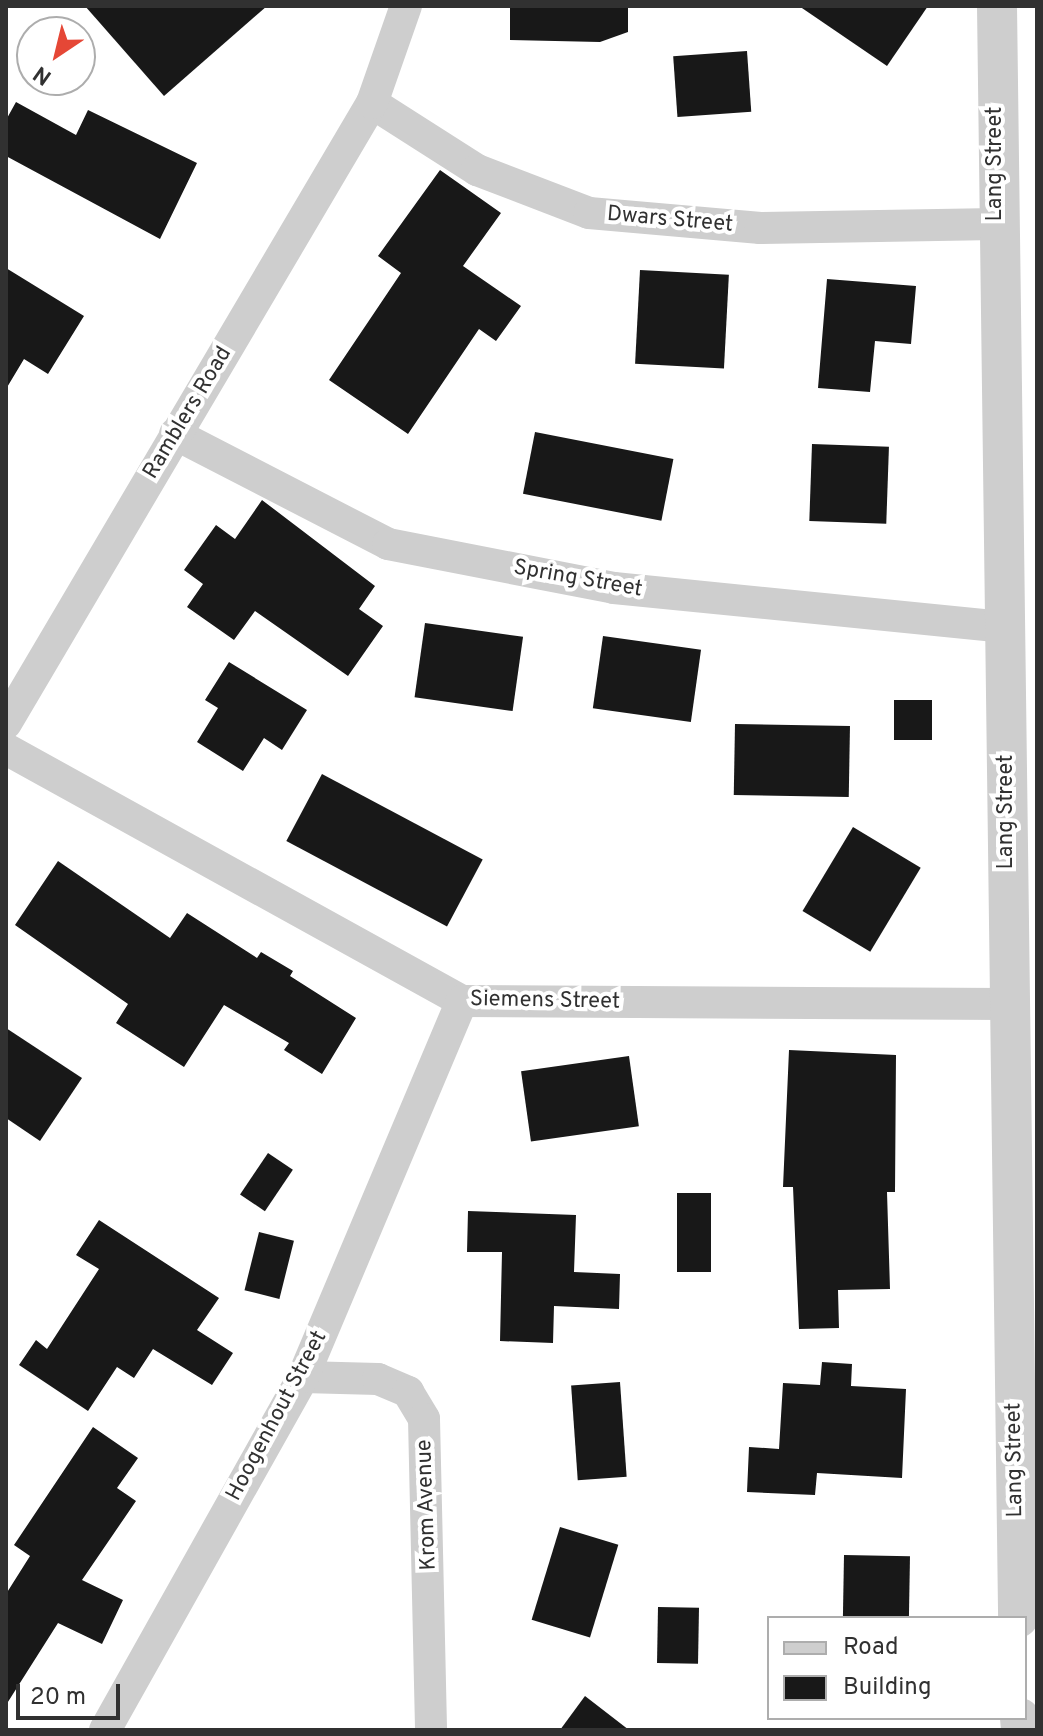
<!DOCTYPE html>
<html>
<head>
<meta charset="utf-8">
<style>
	body { margin:0 }
	#map { position:relative; width:1043px; height:1736px; overflow:hidden; background:#fff; font-family:Overpass,sans-serif }
	div>[style] { position:absolute }
	[style*='--x'] { left:calc(var(--x)*1px); top:calc(var(--y)*1px); width:calc(var(--w)*1px); rotate:calc(var(--a)*1deg) }
	.building>* { inset:0; background:#181818; transform-origin:0 0 }
	.minor>* { height:32px; margin:-16px; padding:0 16px; transform-origin:16px; border-radius:16px; background:#cecece }
	.tertiary>* { height:40px; margin:-20px; padding:0 20px; transform-origin:20px; border-radius:20px; background:#cecece }
	span { translate:-50% -50%; white-space:nowrap; text-align:center; line-height:1.15; -webkit-text-stroke:8px #fff; paint-order:stroke }
	.street-label { font-size:22px; color:#313131 }
	.frame { position:absolute; inset:0; border:8px solid #313131; pointer-events:none }
	.legend { position:absolute; left:767px; top:1616px; width:260px; height:104px; box-sizing:border-box; background:#fff; border:2px solid #adadad; margin:0; padding:10px 14px; list-style:none; font-size:24px; color:#313131 }
	.legend li { display:flex; align-items:center; gap:16px; height:40px }
	.legend b { width:40px; border:2px solid #adadad }
	.north { position:absolute; left:16px; top:16px; width:80px; height:80px; box-sizing:border-box; background:#fff; border:2px solid #adadad; border-radius:50%; rotate:215deg; font-size:22px; font-weight:700; line-height:32px; text-align:center; color:#313131 }
	.north::after { content:''; display:block; margin:auto; width:28px; height:36px; background:#e54736; clip-path:polygon(50% 0,100% 100%,50% 72%,0 100%) }
	.scale { position:absolute; left:16px; top:1684px; width:104px; height:36px; box-sizing:border-box; border:4px solid #313131; border-top:0; padding-left:10px; font-size:24px; line-height:28px; white-space:nowrap; color:#313131; -webkit-text-stroke:6px #fff; paint-order:stroke }
</style>
</head>
<body>
<div id="map">
	<div class="building">
		<div style="clip-path:polygon(85px 6px,267px 6px,164px 96px)"></div>
		<div style="clip-path:polygon(510px 6px,628px 6px,628px 32px,600px 42px,510px 40px)"></div>
		<div style="clip-path:polygon(799px 6px,928px 6px,887px 66px)"></div>
		<div style="left:747px;top:51px;width:61px;height:74px;rotate:86deg"></div>
		<div style="clip-path:polygon(16px 102px,76px 135px,88px 110px,197px 163px,160px 239px,6px 156px,6px 120px)"></div>
		<div style="clip-path:polygon(440px 170px,501px 213px,463px 266px,521px 306px,496px 341px,479px 329px,408px 434px,329px 380px,401px 273px,378px 256px)"></div>
		<div style="clip-path:polygon(6px 268px,84px 316px,48px 374px,24px 359px,6px 389px)"></div>
		<div style="left:640px;top:270px;width:89px;height:94px;rotate:3deg"></div>
		<div style="clip-path:polygon(827px 279px,916px 286px,911px 344px,875px 341px,870px 392px,818px 388px)"></div>
		<div style="left:535px;top:432px;width:141px;height:63px;rotate:11deg"></div>
		<div style="left:812px;top:444px;width:77px;height:77px;rotate:2deg"></div>
		<div style="clip-path:polygon(262px 500px,375px 586px,359px 609px,383px 626px,348px 676px,255px 611px,234px 640px,187px 607px,203px 584px,184px 570px,216px 525px,235px 539px)"></div>
		<div style="left:425px;top:623px;width:99px;height:75px;rotate:8deg"></div>
		<div style="left:603px;top:636px;width:99px;height:73px;rotate:8deg"></div>
		<div style="clip-path:polygon(229px 662px,307px 710px,282px 750px,264px 738px,243px 771px,197px 742px,218px 708px,205px 700px)"></div>
		<div style="left:894px;top:700px;width:38px;height:40px"></div>
		<div style="left:735px;top:724px;width:115px;height:71px;rotate:1deg"></div>
		<div style="left:322px;top:774px;width:182px;height:76px;rotate:28deg"></div>
		<div style="left:853px;top:827px;width:79px;height:98px;rotate:31deg"></div>
		<div style="clip-path:polygon(58px 861px,170px 938px,187px 913px,257px 958px,261px 952px,293px 971px,290px 976px,356px 1018px,322px 1074px,284px 1050px,289px 1043px,224px 1005px,184px 1067px,116px 1023px,128px 1004px,15px 925px)"></div>
		<div style="clip-path:polygon(6px 1028px,82px 1078px,40px 1141px,6px 1118px)"></div>
		<div style="clip-path:polygon(789px 1050px,896px 1055px,895px 1192px,887px 1192px,890px 1289px,838px 1290px,839px 1328px,799px 1329px,793px 1187px,783px 1187px)"></div>
		<div style="left:629px;top:1056px;width:71px;height:109px;rotate:82deg"></div>
		<div style="left:268px;top:1153px;width:30px;height:50px;rotate:34deg"></div>
		<div style="left:677px;top:1193px;width:34px;height:79px"></div>
		<div style="clip-path:polygon(468px 1211px,576px 1215px,574px 1272px,620px 1274px,619px 1309px,554px 1306px,553px 1343px,500px 1341px,502px 1252px,467px 1252px)"></div>
		<div style="clip-path:polygon(99px 1220px,219px 1298px,197px 1330px,233px 1353px,212px 1385px,153px 1349px,134px 1378px,117px 1367px,88px 1411px,19px 1365px,36px 1340px,47px 1349px,99px 1269px,76px 1255px)"></div>
		<div style="left:259px;top:1232px;width:36px;height:60px;rotate:14deg"></div>
		<div style="clip-path:polygon(822px 1362px,852px 1364px,851px 1386px,906px 1389px,902px 1478px,817px 1473px,815px 1495px,747px 1492px,749px 1447px,779px 1449px,783px 1383px,820px 1385px)"></div>
		<div style="left:620px;top:1382px;width:95px;height:49px;rotate:86deg"></div>
		<div style="clip-path:polygon(93px 1427px,138px 1458px,117px 1488px,136px 1501px,82px 1580px,123px 1600px,102px 1644px,58px 1623px,6px 1705px,6px 1594px,30px 1556px,14px 1545px)"></div>
		<div style="left:560px;top:1527px;width:61px;height:97px;rotate:17deg"></div>
		<div style="left:844px;top:1555px;width:66px;height:63px;rotate:1deg"></div>
		<div style="left:658px;top:1607px;width:41px;height:56px;rotate:1deg"></div>
		<div style="clip-path:polygon(585px 1696px,629px 1730px,560px 1730px)"></div>
	</div>
	<div class="minor">
		<div style="--x:372;--y:103;--w:125;--a:32.5"></div>
		<div style="--x:477;--y:170;--w:120;--a:21"></div>
		<div style="--x:589;--y:213;--w:172;--a:5"></div>
		<div style="--x:760;--y:228;--w:236;--a:-1"></div>
		<div style="--x:175;--y:434;--w:240;--a:27.3"></div>
		<div style="--x:388;--y:544;--w:230;--a:11"></div>
		<div style="--x:614;--y:588;--w:396;--a:5.7"></div>
		<div style="--x:6;--y:723;--w:720;--a:-59.45"></div>
		<div style="--x:372;--y:103;--w:103;--a:-70.7"></div>
		<div style="--x:6;--y:749;--w:521;--a:28.93"></div>
		<div style="--x:462;--y:1001;--w:544;--a:0.32"></div>
		<div style="--x:303;--y:1377;--w:75;--a:1.5"></div>
		<div style="--x:378;--y:1379;--w:33;--a:23"></div>
		<div style="--x:408;--y:1392;--w:31;--a:59"></div>
		<div style="--x:424;--y:1419;--w:311;--a:88.7"></div>
		<div style="--x:105;--y:1730;--w:405;--a:-60.7"></div>
		<div style="--x:303;--y:1377;--w:408;--a:-67.1"></div>
	</div>
	<div class="tertiary">
		<div style="--x:997;--y:6;--w:1612;--a:89.25"></div>
		<div style="--x:1020;--y:1718;--w:12;--a:85"></div>
	</div>
	<div class="street-label">
		<span style="left:996px;top:164px;rotate:-90deg">Lang Street</span>
		<span style="left:670px;top:220px;rotate:5deg">Dwars Street</span>
		<span style="left:188px;top:413px;rotate:-59deg">Ramblers Road</span>
		<span style="left:578px;top:579px;rotate:10deg">Spring Street</span>
		<span style="left:1007px;top:812px;rotate:-90deg">Lang Street</span>
		<span style="left:545px;top:1001px;rotate:1deg">Siemens Street</span>
		<span style="left:277px;top:1416px;rotate:-62deg">Hoogenhout Street</span>
		<span style="left:1015px;top:1460px;rotate:-91deg">Lang Street</span>
		<span style="left:427px;top:1505px;rotate:-92deg">Krom Avenue</span>
	</div>
	<div class="frame"></div>
	<ul class="legend">
	<li><b style="height:10px;background:#cecece"></b>Road</li>
	<li><b style="height:22px;background:#181818"></b>Building</li>
	</ul>
	<div class="north">N</div>
	<div class="scale">20 m</div>
</div>
</body>
</html>
